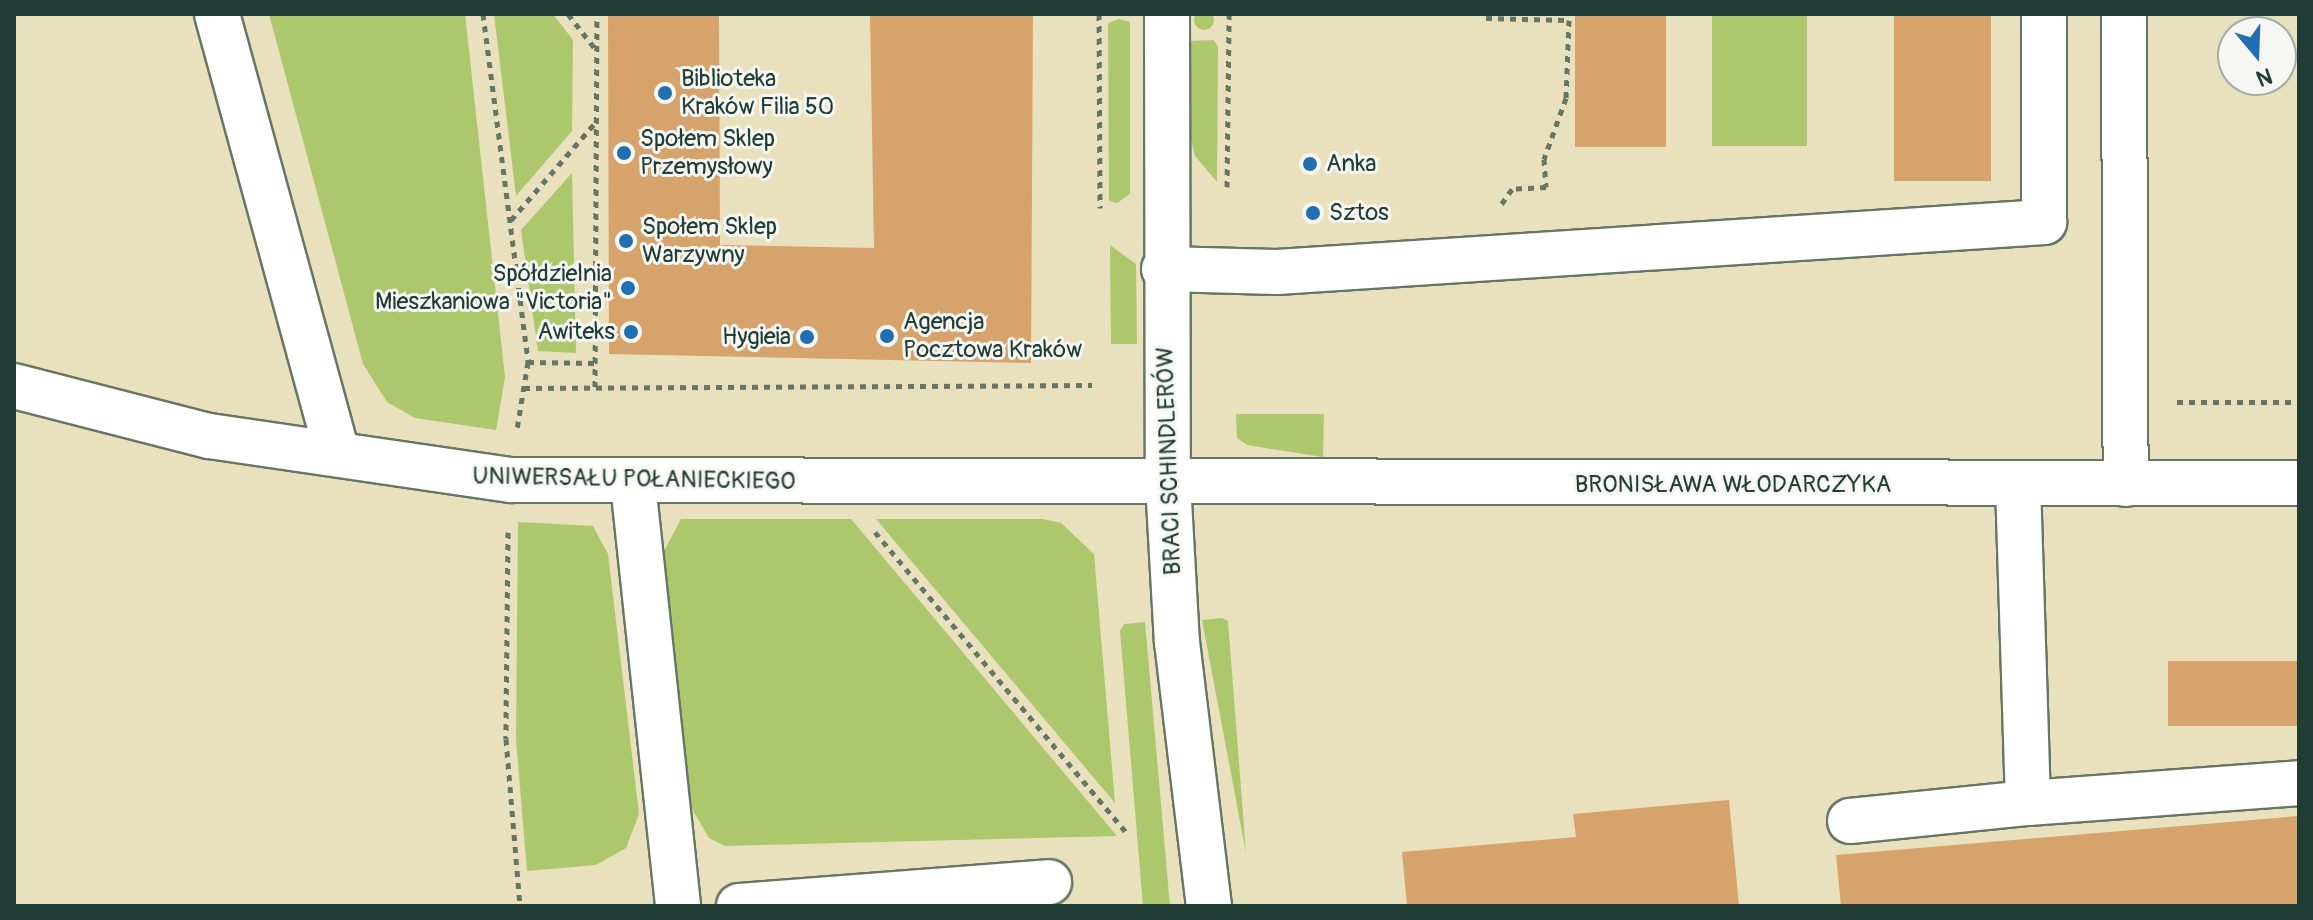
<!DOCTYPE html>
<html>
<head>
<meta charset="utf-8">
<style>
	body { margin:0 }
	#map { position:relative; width:2313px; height:920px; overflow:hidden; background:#e9e0bd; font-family:Pangolin,sans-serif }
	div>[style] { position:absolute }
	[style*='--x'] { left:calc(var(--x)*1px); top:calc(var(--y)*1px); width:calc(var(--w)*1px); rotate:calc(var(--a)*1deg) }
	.green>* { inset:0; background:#adc76d; transform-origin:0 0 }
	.round { border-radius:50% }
	.building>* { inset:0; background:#d6a36c; transform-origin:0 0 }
	.path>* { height:5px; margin-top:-2.5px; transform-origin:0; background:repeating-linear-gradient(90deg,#667664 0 6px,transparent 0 12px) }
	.roads { filter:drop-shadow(2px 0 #667664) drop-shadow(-2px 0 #667664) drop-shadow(0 2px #667664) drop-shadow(0 -2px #667664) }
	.minor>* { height:44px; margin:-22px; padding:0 22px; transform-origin:22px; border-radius:22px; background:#fff }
	.dots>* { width:22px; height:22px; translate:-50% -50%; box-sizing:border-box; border:4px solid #f6f6f2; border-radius:50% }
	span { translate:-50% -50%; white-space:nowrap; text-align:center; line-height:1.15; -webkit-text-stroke:6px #f6f6f2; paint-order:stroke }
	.poi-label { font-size:24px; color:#1f3d34 }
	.left { translate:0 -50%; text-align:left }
	.right { translate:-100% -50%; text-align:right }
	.street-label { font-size:24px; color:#1f3d34 }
	.frame { position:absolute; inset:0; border:16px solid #1f3d34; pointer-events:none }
	.north { position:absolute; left:2217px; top:16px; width:80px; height:80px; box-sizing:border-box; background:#f6f6f2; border:2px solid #a0aca6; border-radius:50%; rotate:161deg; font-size:22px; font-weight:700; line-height:32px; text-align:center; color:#1f3d34 }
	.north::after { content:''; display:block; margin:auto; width:28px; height:36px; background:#1f6fb2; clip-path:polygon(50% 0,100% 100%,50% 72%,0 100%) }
</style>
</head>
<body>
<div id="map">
	<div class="green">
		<div class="round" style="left:1194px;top:10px;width:20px;height:20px"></div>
		<div style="clip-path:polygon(269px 14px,465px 14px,505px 377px,496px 430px,415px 418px,387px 402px,363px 364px)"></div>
		<div style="clip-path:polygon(494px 14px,553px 14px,573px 40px,572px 131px,516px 196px)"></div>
		<div style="left:1712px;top:14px;width:95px;height:132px"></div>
		<div style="clip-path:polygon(1119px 19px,1130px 22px,1130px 194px,1117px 203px,1109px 201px,1108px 23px)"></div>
		<div style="clip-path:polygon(1213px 40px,1218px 46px,1217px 182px,1195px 156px,1190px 136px,1191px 41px)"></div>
		<div style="clip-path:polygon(572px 173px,576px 353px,538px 351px,521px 230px)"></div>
		<div style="clip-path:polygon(1110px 245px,1136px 264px,1137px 344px,1111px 344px)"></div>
		<div style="clip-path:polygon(1236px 414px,1324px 414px,1323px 457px,1247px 445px,1237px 438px)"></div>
		<div style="clip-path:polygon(681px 519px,851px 519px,1117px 836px,725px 846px,709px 838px,692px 809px,662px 555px)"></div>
		<div style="clip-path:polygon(876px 519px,1043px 519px,1061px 523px,1094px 554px,1115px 803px)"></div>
		<div style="clip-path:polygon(518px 522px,593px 526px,608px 554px,639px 814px,626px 848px,596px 865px,527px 871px,516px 739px)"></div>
		<div style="clip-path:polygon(1222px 618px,1228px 621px,1246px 853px,1202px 620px)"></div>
		<div style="clip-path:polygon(1145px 622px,1170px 906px,1143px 906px,1120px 631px,1124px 624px)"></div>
	</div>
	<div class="building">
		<div style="clip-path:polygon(608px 14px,719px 14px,720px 245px,874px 248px,870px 14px,1033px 14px,1031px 363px,609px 354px)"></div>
		<div style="left:1575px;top:14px;width:91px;height:133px"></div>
		<div style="left:1894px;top:14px;width:97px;height:167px"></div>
		<div style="left:2299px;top:661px;width:65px;height:131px;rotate:90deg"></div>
		<div style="clip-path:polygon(1729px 800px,1739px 906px,1407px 906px,1402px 852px,1576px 837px,1573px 814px)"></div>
		<div style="clip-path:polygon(2299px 816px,2299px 906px,1841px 906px,1836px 855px)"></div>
	</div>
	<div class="path">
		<div style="--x:483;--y:14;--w:351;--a:82.6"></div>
		<div style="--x:528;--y:362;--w:68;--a:99.3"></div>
		<div style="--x:568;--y:14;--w:47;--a:51.9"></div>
		<div style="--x:1099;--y:14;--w:194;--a:89.7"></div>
		<div style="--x:1486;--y:18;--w:83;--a:1.4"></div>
		<div style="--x:1569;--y:20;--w:78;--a:92.2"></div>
		<div style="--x:1566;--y:98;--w:65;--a:109.8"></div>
		<div style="--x:1544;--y:159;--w:28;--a:86"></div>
		<div style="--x:1546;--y:187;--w:34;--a:177"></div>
		<div style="--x:1512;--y:189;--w:21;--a:125"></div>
		<div style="--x:1227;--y:187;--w:173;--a:-89.3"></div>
		<div style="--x:511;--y:220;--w:130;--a:-49.1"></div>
		<div style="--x:528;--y:362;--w:67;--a:0.9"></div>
		<div style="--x:595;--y:387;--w:373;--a:-89.7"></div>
		<div style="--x:524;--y:388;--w:568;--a:-0.3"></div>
		<div style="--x:2177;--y:402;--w:122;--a:0"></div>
		<div style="--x:508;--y:532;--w:207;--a:90.6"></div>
		<div style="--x:506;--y:739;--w:168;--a:85.2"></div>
		<div style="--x:875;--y:532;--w:391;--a:50.1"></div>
	</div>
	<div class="roads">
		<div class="minor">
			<div style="--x:217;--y:14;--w:456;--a:74.7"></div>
			<div style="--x:1167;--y:14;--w:469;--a:89.9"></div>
			<div style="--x:1168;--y:483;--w:159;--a:86.8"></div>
			<div style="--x:1177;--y:642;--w:266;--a:83.1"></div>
			<div style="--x:2124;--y:14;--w:470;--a:89.8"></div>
			<div style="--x:1164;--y:269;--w:113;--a:1.5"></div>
			<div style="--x:1277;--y:272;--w:769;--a:-3.73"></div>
			<div style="--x:2044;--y:222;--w:208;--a:-90"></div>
			<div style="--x:14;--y:386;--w:201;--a:14.4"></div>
			<div style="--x:209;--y:436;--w:305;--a:8.3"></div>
			<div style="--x:511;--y:480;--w:1788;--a:0.1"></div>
			<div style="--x:633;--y:484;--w:424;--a:83.9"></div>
			<div style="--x:2018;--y:484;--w:319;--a:88.2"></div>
			<div style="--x:2028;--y:803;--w:272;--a:-4.2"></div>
			<div style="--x:1850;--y:821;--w:179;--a:-5.8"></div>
			<div style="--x:739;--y:906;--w:311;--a:-4.4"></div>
		</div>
	</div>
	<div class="dots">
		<div style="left:665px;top:93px;background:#1f6fb2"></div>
		<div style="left:624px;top:153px;background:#1f6fb2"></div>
		<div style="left:1310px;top:164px;background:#1f6fb2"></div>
		<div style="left:1313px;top:213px;background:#1f6fb2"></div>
		<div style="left:626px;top:241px;background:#1f6fb2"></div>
		<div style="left:628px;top:288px;background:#1f6fb2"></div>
		<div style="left:631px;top:332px;background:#1f6fb2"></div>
		<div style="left:887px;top:336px;background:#1f6fb2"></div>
		<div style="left:807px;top:337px;background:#1f6fb2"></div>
	</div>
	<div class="poi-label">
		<span class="left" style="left:681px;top:93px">Biblioteka<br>Kraków Filia 50</span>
		<span class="left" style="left:640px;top:153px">Społem Sklep<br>Przemysłowy</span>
		<span class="left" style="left:1326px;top:164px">Anka</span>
		<span class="left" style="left:1329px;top:213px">Sztos</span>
		<span class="left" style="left:642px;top:241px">Społem Sklep<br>Warzywny</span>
		<span class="right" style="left:612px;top:288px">Spółdzielnia<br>Mieszkaniowa "Victoria"</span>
		<span class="left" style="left:903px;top:336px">Agencja<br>Pocztowa Kraków</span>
		<span class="right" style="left:615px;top:332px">Awiteks</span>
		<span class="right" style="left:791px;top:337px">Hygieia</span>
	</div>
	<div class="street-label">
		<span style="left:1169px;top:461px;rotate:-92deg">BRACI SCHINDLERÓW</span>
		<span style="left:634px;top:479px;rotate:1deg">UNIWERSAŁU POŁANIECKIEGO</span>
		<span style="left:1733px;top:485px">BRONISŁAWA WŁODARCZYKA</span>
	</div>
	<div class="frame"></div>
	<div class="north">N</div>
</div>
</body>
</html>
